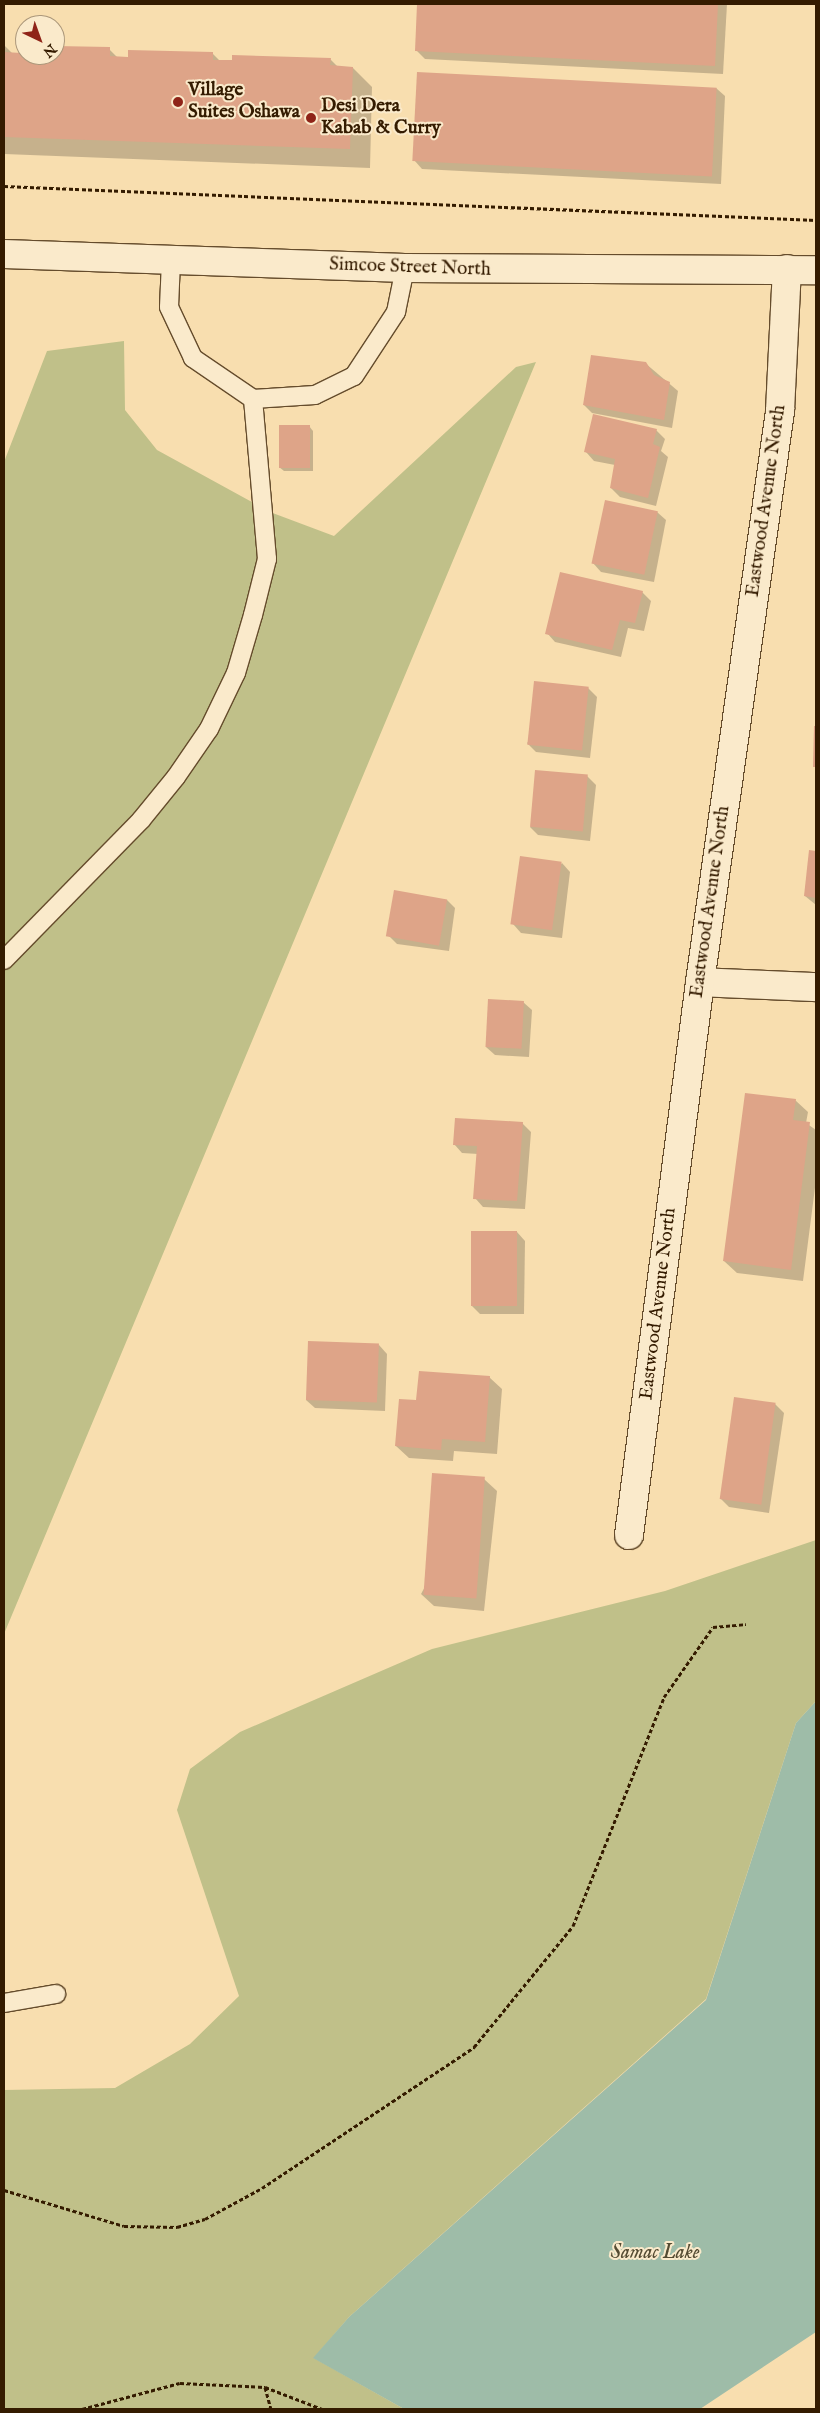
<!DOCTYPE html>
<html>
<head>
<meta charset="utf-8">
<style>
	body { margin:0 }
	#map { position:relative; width:820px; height:2413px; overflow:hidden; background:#f8deaf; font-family:"IM FELL English",serif }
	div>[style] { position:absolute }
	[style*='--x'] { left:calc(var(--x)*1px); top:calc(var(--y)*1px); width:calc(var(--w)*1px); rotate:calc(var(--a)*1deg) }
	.green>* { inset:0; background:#c0c089 }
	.water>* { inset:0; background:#9ebca8 }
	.shadow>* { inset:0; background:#0003 }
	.building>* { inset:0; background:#dea488; transform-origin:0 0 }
	.path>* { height:3px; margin-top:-1.5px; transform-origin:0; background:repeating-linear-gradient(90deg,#341b00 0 4px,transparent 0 6.5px) }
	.roads { filter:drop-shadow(1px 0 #654c2c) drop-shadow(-1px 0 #654c2c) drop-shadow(0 1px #654c2c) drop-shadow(0 -1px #654c2c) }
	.service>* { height:18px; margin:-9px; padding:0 9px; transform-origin:9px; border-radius:9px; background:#faeacb }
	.minor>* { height:28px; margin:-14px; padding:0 14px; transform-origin:14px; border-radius:14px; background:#faeacb }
	.secondary>* { height:28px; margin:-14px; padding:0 14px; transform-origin:14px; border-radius:14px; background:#faeacb }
	.dots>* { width:14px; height:14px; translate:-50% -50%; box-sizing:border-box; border:2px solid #faeacb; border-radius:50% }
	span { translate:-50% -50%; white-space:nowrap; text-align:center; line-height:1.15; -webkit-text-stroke:4px #faeacb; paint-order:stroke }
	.poi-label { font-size:19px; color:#341b00; font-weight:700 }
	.left { translate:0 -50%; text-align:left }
	.street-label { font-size:19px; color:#341b00 }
	.water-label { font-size:20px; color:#544b32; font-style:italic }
	.frame { position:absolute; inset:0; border:5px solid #341b00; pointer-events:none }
	.north { position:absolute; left:15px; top:15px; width:50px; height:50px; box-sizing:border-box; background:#faeacb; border:1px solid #ab977a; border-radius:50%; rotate:138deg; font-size:14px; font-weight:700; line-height:20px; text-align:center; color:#341b00 }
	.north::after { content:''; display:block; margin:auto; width:18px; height:22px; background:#8f2418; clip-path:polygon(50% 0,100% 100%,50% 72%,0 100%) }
</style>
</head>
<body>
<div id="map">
	<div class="green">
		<div style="clip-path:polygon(124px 341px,125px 410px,157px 450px,270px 512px,334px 536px,516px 367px,536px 362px,4px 1634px,4px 462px,47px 351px)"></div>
		<div style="clip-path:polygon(816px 1540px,816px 1701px,796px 1723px,706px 1999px,349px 2317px,314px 2358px,404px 2409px,4px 2409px,4px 2090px,115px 2088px,190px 2044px,239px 1996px,177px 1810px,190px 1769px,240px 1732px,432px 1649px,665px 1591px)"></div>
	</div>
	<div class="water">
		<div style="clip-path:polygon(816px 1701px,816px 2332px,700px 2409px,404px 2409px,313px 2358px,349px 2317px,706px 2000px,796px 1723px)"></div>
	</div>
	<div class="shadow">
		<div style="clip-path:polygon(419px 4px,727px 4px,723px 74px,425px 59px,416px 50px)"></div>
		<div style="clip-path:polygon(4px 45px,13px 54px,55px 55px,55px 47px,109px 49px,118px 58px,212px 53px,220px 61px,330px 59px,338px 67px,353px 68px,372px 87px,370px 168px,4px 154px)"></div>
		<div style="clip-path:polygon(716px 88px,725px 96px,721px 184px,422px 169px,414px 160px)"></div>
		<div style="clip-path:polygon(645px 363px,678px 391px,672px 428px,592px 413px,584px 405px)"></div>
		<div style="clip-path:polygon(309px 426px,313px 431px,313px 471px,284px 471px,279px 467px)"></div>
		<div style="clip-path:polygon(656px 430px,665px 439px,661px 451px,668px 457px,656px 506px,620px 497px,611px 488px,615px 465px,594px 461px,586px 452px)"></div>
		<div style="clip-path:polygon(657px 512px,666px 520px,654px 582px,601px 572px,593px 563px)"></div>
		<div style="clip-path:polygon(642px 592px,651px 601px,644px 631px,628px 628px,621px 657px,555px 642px,547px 633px)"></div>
		<div style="clip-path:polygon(588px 688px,597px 697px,590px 758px,536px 752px,527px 743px)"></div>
		<div style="clip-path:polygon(587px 776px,596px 785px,590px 841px,538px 835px,530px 827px)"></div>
		<div style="clip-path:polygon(810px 852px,816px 852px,816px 905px,805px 896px)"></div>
		<div style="clip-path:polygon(562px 863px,570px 872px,562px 938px,521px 933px,513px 924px)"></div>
		<div style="clip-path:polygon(447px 900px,455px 908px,449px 951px,397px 944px,388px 935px)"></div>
		<div style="clip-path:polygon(523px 1002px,532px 1010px,529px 1057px,495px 1055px,486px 1047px)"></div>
		<div style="clip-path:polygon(795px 1100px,808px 1112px,806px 1123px,816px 1130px,816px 1180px,803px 1281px,737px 1273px,724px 1261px)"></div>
		<div style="clip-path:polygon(522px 1123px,531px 1132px,525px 1209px,483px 1207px,475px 1198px,478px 1154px,462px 1153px,454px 1144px)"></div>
		<div style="clip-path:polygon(517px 1232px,525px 1241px,524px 1314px,480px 1314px,472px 1306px)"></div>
		<div style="clip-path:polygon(379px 1345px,387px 1354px,385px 1411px,315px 1408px,306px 1400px)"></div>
		<div style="clip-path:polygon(489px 1377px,502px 1389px,497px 1454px,454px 1451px,453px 1461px,409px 1458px,396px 1446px,418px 1401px)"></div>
		<div style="clip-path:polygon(775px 1404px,784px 1413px,769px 1513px,729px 1507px,720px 1498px)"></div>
		<div style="clip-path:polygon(484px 1479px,497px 1491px,484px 1611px,434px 1606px,421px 1594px)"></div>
	</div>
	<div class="building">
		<div style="clip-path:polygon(417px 4px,718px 4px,715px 66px,415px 51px)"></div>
		<div style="clip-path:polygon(55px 46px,110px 47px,110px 56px,128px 57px,128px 50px,213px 52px,213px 60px,232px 60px,232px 55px,331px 58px,330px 65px,353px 67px,350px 149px,4px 137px,4px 52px,55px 55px)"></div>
		<div style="left:417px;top:72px;width:300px;height:89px;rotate:3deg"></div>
		<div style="clip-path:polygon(591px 355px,646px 362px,654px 375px,670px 382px,664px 420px,583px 405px)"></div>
		<div style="clip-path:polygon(593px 414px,657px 429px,653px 444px,660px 447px,648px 498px,610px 488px,615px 459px,584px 452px)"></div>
		<div style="left:279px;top:425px;width:31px;height:43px"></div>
		<div style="left:605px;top:500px;width:54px;height:65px;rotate:12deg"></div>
		<div style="clip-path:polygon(560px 572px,643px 591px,635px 623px,620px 620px,612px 650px,545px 634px)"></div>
		<div style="left:534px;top:681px;width:55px;height:64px;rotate:6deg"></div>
		<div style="clip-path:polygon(814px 726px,816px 726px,816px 767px,813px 767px)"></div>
		<div style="left:535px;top:770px;width:53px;height:57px;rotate:5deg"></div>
		<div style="clip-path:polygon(809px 850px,816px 851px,816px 898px,804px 896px)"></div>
		<div style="left:520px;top:856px;width:42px;height:69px;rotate:8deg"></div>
		<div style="left:394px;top:890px;width:54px;height:47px;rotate:10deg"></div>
		<div style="left:488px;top:999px;width:36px;height:48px;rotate:3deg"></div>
		<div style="clip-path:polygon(745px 1093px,796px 1099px,793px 1120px,810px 1122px,791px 1270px,723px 1261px)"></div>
		<div style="clip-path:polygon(455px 1118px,523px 1122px,517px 1201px,473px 1199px,477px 1146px,453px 1145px)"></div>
		<div style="left:471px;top:1231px;width:46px;height:75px"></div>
		<div style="left:308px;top:1341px;width:71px;height:59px;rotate:2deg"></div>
		<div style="clip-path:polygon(419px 1371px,490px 1376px,485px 1442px,442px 1439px,441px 1450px,395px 1446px,399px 1399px,416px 1400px)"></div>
		<div style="left:734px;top:1397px;width:42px;height:103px;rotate:8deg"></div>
		<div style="left:432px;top:1473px;width:53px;height:122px;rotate:4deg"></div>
	</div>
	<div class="path">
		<div style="--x:4;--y:186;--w:813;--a:2.4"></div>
		<div style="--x:4;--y:2190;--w:125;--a:16.7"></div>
		<div style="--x:124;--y:2226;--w:53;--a:1.1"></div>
		<div style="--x:177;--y:2227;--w:29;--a:-16"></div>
		<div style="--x:205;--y:2219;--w:65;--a:-28.5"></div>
		<div style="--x:262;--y:2188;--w:255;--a:-33.6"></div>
		<div style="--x:474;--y:2047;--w:156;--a:-50.7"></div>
		<div style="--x:573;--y:1926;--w:246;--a:-68.3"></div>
		<div style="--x:664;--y:1697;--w:85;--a:-55"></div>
		<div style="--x:713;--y:1627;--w:33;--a:-5"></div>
		<div style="--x:265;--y:2387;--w:23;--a:75"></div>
		<div style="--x:82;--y:2409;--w:101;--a:-14.9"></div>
		<div style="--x:180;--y:2383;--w:85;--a:2.7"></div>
		<div style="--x:265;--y:2387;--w:61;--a:21.1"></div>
	</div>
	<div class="roads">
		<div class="service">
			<div style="--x:253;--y:399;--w:62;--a:-3.7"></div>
			<div style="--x:315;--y:395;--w:43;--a:-26"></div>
			<div style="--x:354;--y:376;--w:77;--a:-56.7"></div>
			<div style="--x:396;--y:312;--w:45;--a:-78.4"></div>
			<div style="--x:4;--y:960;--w:196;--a:-45.6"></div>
			<div style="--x:141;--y:820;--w:55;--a:-50.9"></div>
			<div style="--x:176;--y:777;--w:58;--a:-55.5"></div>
			<div style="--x:209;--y:729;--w:62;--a:-64.3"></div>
			<div style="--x:236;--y:673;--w:60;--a:-73.7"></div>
			<div style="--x:253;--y:615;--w:58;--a:-76"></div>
			<div style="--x:267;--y:559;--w:161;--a:-95"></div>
			<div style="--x:253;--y:399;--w:73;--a:-145.7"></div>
			<div style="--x:193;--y:358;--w:56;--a:-115.2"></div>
			<div style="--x:169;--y:307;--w:46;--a:-87.5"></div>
			<div style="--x:4;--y:2003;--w:53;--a:-9.8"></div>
		</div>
		<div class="minor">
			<div style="--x:700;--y:982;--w:116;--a:2.5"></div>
			<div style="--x:629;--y:1535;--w:558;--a:-82.68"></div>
			<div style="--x:700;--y:982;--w:577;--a:-82.02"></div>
			<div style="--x:780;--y:411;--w:142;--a:-87.2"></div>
		</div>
		<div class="secondary">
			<div style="--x:4;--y:254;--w:401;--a:2"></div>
			<div style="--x:405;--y:268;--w:411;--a:0.3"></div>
		</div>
	</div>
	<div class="dots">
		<div style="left:178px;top:102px;background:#8f2418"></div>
		<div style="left:311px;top:118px;background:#8f2418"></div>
	</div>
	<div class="poi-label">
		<span class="left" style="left:188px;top:102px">Village<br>Suites Oshawa</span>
		<span class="left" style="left:321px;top:118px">Desi Dera<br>Kabab &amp; Curry</span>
	</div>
	<div class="street-label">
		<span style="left:410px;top:268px;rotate:2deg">Simcoe Street North</span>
		<span style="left:767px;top:501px;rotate:-82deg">Eastwood Avenue North</span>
		<span style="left:711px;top:902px;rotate:-82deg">Eastwood Avenue North</span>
		<span style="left:659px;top:1304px;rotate:-83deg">Eastwood Avenue North</span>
	</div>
	<div class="water-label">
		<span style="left:655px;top:2252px">Samac Lake</span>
	</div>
	<div class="frame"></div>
	<div class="north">N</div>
</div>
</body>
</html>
